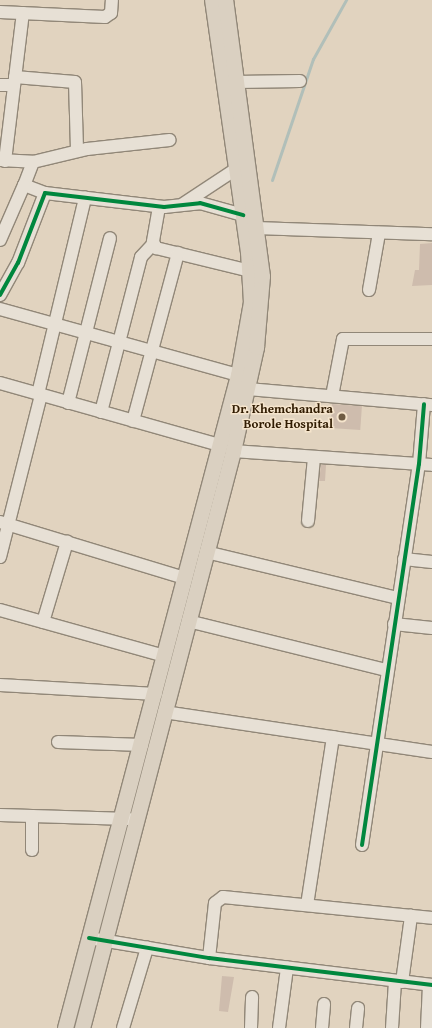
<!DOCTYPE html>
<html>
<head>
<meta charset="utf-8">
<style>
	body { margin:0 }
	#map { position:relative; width:432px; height:1028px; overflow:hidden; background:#e1d3bf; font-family:"Gentium Book Plus",serif }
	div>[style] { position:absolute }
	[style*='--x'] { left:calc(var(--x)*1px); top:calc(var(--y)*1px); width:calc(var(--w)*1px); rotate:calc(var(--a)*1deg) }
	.stream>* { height:3px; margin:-1.5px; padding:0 1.5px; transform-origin:1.5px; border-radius:1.5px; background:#b1bfb9 }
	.building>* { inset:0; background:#cebcad; transform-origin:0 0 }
	.roads { filter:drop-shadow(1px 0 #918778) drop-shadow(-1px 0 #918778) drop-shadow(0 1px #918778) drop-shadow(0 -1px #918778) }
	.minor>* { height:12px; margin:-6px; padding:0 6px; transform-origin:6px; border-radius:6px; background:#e7e0d5 }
	.major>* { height:15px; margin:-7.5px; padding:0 7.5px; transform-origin:7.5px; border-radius:7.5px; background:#dad0c1 }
	.cycleway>* { height:4px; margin:-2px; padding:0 2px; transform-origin:2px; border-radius:2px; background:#00873e }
	.dots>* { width:11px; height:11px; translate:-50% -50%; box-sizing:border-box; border:2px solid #f5e4cc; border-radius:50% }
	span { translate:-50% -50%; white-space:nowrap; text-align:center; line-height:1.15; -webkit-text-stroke:3px #f5e4cc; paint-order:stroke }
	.poi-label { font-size:13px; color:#311c02; font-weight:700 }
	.right { translate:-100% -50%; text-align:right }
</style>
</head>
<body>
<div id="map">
	<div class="stream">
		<div style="--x:272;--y:180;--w:128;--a:-71.3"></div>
		<div style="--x:313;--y:59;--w:68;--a:-60.8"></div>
	</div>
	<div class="building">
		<div style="clip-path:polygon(432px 243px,432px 285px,412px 286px,415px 270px,419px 270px,420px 244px)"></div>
		<div style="left:332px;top:404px;width:30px;height:24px;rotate:4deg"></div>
		<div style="clip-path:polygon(321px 465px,326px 465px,325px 481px,319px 481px)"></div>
		<div style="clip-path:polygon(222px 976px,234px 977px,228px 1012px,219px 1011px)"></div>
	</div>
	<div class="roads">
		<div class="minor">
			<div style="--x:0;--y:12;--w:105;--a:2.7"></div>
			<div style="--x:105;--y:17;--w:7;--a:-34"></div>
			<div style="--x:111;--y:13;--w:13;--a:-86"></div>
			<div style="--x:15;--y:77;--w:60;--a:4.8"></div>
			<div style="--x:75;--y:82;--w:69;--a:88.3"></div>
			<div style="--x:236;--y:82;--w:64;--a:-0.9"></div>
			<div style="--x:0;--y:85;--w:14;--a:0"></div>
			<div style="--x:0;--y:160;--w:33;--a:3"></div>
			<div style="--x:33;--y:162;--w:25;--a:111"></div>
			<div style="--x:24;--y:185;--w:22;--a:21"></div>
			<div style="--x:5;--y:161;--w:149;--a:-83.1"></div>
			<div style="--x:33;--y:162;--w:56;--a:-13.5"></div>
			<div style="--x:87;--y:149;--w:83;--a:-6.2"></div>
			<div style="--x:183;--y:204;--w:64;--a:-33.4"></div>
			<div style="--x:159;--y:207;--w:36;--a:100"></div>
			<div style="--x:153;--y:242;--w:7;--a:63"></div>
			<div style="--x:156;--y:248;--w:97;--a:13.7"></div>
			<div style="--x:256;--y:228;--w:176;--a:2"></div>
			<div style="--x:0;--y:240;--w:60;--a:-66.4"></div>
			<div style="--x:369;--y:290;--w:58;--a:-80"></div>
			<div style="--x:0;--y:295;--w:37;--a:-61"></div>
			<div style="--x:18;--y:263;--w:75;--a:-68.9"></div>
			<div style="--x:45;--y:193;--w:120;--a:6.7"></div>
			<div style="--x:164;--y:207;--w:36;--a:-6"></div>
			<div style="--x:200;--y:203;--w:45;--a:15.6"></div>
			<div style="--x:0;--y:309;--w:247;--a:15.5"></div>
			<div style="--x:0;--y:383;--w:228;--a:15.8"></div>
			<div style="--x:248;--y:389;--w:185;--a:5"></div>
			<div style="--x:38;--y:394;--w:202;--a:-76.5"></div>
			<div style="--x:332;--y:396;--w:58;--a:-79.1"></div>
			<div style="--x:343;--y:339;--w:89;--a:0"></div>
			<div style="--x:68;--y:403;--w:170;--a:-75.7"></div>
			<div style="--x:101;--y:412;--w:160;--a:-75.5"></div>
			<div style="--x:141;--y:257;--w:18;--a:-47"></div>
			<div style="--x:133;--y:421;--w:174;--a:-75"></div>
			<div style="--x:233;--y:451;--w:199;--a:4"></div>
			<div style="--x:308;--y:521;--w:64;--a:-84.6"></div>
			<div style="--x:0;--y:522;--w:192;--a:16.9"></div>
			<div style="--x:206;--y:552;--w:197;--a:13.5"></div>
			<div style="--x:0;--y:557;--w:167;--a:-75.8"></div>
			<div style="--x:404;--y:559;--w:28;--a:6"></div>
			<div style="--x:0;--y:610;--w:171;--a:15.6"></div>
			<div style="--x:188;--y:621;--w:204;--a:13.9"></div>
			<div style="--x:43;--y:622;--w:84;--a:-73.3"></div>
			<div style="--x:394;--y:624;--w:38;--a:6"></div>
			<div style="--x:0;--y:685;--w:156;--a:3.3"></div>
			<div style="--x:164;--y:712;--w:271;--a:8.5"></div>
			<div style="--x:58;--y:742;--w:84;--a:2"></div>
			<div style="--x:0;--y:815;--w:129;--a:1.8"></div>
			<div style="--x:362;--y:845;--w:385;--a:-81.5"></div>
			<div style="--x:419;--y:464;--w:60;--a:-85.2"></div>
			<div style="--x:32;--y:850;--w:34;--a:-90"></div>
			<div style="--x:307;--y:905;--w:170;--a:-81.2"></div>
			<div style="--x:89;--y:938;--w:122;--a:9.5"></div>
			<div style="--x:209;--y:958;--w:225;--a:6.9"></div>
			<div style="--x:209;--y:958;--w:55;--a:-83.8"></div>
			<div style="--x:215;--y:903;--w:10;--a:-37"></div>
			<div style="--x:223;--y:897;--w:210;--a:5.7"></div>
			<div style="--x:402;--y:982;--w:67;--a:-82.2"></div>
			<div style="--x:123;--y:1028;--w:84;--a:-73.3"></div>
			<div style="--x:251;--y:1028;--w:31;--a:-88"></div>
			<div style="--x:279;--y:1028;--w:61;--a:-82.4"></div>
			<div style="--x:322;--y:1028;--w:24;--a:-85"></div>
			<div style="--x:356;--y:1028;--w:20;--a:-84"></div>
			<div style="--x:392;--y:1028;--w:47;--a:-86.3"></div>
			<div style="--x:427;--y:1028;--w:43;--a:-87.3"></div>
		</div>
		<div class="major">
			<div style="--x:65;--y:1028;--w:676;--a:-75.16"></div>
			<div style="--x:238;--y:375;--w:74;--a:-79.9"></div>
			<div style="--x:251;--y:302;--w:50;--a:-93.4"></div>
			<div style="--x:248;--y:252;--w:255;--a:-98.1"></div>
			<div style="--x:82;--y:1028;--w:596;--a:-75.33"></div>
			<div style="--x:233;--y:451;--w:107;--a:-77.5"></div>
			<div style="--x:256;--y:347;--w:71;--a:-85.2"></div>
			<div style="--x:262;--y:276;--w:278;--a:-97.6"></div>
		</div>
	</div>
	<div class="cycleway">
		<div style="--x:0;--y:295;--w:37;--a:-61"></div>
		<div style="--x:18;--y:263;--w:75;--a:-68.9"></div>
		<div style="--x:45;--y:193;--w:120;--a:6.7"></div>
		<div style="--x:164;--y:207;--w:36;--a:-6"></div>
		<div style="--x:200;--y:203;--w:45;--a:15.6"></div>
		<div style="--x:362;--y:845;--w:385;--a:-81.5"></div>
		<div style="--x:419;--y:464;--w:60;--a:-85.2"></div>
		<div style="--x:89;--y:938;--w:122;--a:9.5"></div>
		<div style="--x:209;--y:958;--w:225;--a:6.9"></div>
	</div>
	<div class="dots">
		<div style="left:342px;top:417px;background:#6f5c44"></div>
	</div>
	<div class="poi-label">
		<span class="right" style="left:333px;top:417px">Dr. Khemchandra<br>Borole Hospital</span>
	</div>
</div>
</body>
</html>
